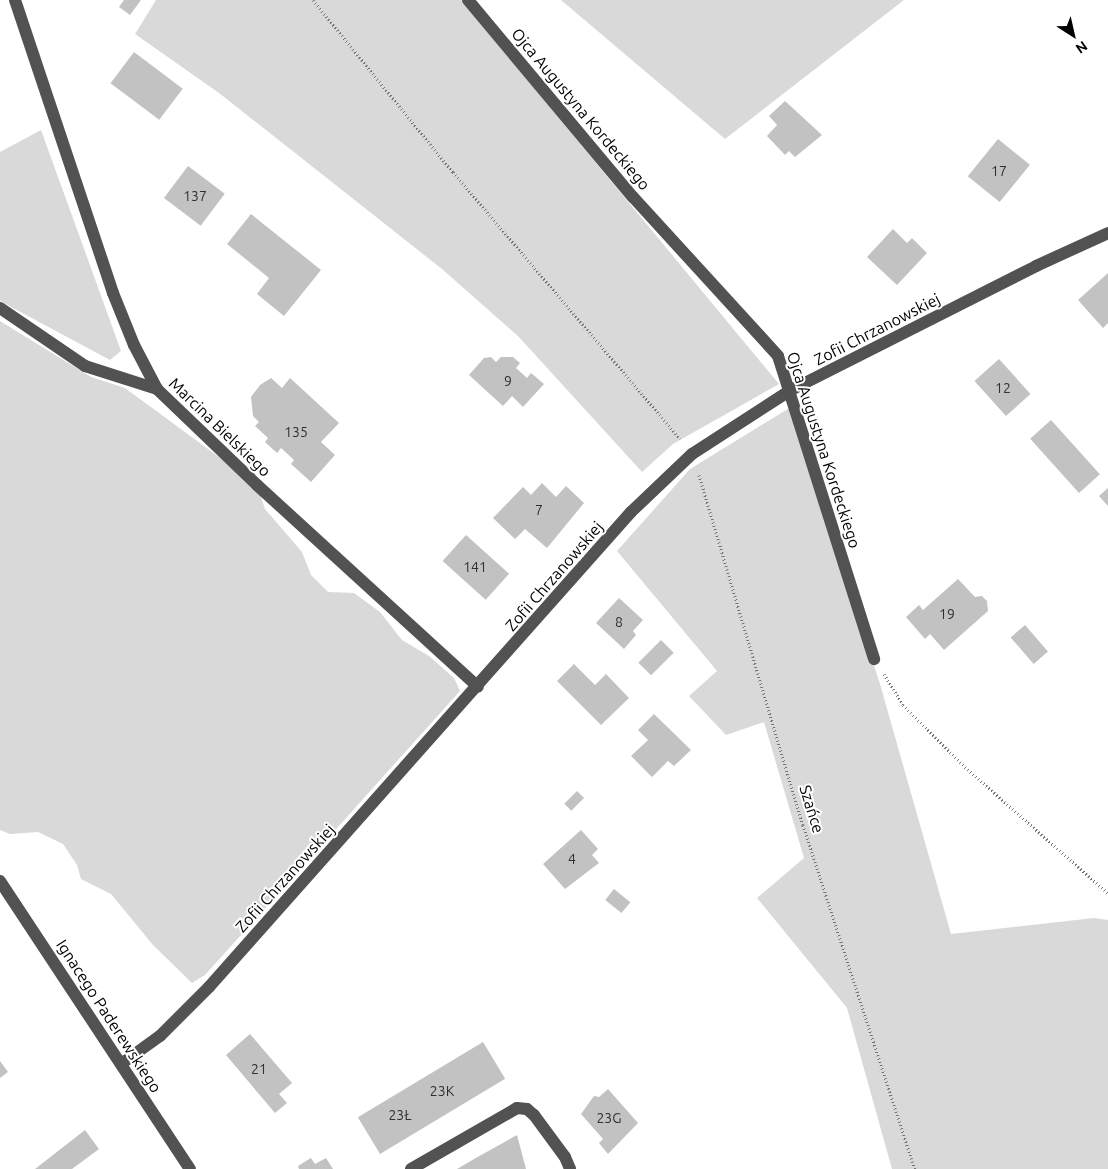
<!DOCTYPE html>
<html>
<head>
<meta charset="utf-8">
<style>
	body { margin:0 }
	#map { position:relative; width:1108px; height:1169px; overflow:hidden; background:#fff; font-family:Ubuntu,sans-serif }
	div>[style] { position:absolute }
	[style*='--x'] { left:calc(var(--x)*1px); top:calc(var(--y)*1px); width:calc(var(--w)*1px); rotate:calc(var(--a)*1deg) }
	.green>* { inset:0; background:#d9d9d9 }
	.building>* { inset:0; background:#c2c2c2; transform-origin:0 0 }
	.path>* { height:3px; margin-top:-1.5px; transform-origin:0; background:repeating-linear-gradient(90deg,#747474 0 1px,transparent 0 3.5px) }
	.minor>* { height:12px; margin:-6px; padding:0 6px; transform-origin:6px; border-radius:6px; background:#525252 }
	span { translate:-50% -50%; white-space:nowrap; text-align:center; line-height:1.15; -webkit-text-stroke:4px #fff; paint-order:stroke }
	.number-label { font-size:14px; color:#303030 }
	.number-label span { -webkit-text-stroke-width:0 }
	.street-label { font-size:16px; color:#000 }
	.north { position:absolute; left:1048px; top:10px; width:50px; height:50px; -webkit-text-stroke:4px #fff; paint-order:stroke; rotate:145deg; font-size:14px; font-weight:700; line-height:20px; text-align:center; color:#000 }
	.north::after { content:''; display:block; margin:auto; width:18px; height:22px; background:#000; clip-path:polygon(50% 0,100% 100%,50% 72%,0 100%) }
</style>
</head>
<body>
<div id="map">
	<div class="green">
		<div style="clip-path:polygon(156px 0,461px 0,779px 384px,673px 444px,642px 472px,518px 336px,442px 269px,219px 93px,135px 34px)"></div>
		<div style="clip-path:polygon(561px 0,904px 0,725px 139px)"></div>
		<div style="clip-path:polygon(41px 130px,121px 351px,110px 360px,0 301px,0 152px)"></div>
		<div style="clip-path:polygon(0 321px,91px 377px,125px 388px,257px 485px,265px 509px,302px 552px,311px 575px,328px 592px,354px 593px,380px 612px,402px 640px,429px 656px,454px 678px,460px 691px,205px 975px,192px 983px,153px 945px,111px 894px,81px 879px,77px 865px,63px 844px,38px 832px,10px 834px,0 830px)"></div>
		<div style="clip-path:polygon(791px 407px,880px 684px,951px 934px,1094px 918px,1108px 920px,1108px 1169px,892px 1169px,847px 1008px,757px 898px,804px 858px,764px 722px,726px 735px,689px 696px,717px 671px,617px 551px,690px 469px)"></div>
	</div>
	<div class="building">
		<div style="clip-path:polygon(124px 0,141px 0,130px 15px,119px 7px)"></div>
		<div style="left:134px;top:52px;width:61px;height:39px;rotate:37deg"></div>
		<div style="clip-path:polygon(785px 101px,822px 135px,795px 157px,789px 151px,785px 155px,767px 136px,777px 125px,769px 116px)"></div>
		<div style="left:998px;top:139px;width:41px;height:48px;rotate:39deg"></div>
		<div style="left:188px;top:166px;width:46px;height:40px;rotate:37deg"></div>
		<div style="clip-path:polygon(251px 214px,321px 270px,284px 316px,257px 294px,269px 278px,227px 244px)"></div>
		<div style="clip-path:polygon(893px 229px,907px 243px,912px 238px,927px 253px,897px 285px,867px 257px)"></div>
		<div style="clip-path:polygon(1108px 273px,1108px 323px,1103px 328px,1078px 300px)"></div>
		<div style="clip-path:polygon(491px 357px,496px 362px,501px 357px,513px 357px,520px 363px,516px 368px,527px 378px,531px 373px,544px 384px,523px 407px,512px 396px,503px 406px,469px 375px,484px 358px)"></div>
		<div style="left:999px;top:359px;width:47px;height:33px;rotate:48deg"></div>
		<div style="clip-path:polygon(271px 378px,282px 388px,290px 378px,339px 423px,321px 442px,335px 455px,311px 482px,291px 464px,294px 460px,281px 448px,277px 453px,265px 442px,268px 438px,255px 426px,259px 422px,253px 416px,251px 397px,260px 385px)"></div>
		<div style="left:1051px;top:420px;width:73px;height:28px;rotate:48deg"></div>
		<div style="clip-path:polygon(542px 483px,556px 497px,566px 486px,584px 503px,547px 548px,525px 529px,515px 539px,493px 518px,523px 487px,531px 495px)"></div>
		<div style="clip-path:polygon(1108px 488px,1108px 506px,1099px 496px)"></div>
		<div style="left:466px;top:535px;width:58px;height:35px;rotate:42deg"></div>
		<div style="clip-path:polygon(958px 579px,975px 597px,982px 596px,987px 601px,988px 611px,944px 650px,930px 634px,925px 639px,906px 617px,919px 605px,923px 610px)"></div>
		<div style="clip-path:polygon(619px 598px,643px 620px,633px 631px,636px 635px,624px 649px,596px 623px)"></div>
		<div style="left:1025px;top:625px;width:35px;height:19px;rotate:49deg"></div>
		<div style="left:661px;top:640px;width:18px;height:32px;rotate:45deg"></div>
		<div style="clip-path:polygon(574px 664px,595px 685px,606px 674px,629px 698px,601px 725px,557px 681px)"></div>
		<div style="clip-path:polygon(654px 714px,691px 750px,674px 766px,668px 761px,652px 777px,631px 756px,648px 740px,638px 730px)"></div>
		<div style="left:577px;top:791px;width:10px;height:18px;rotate:45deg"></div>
		<div style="clip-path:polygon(581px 830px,598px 849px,592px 855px,599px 863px,565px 889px,543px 864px)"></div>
		<div style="left:614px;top:889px;width:21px;height:14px;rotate:39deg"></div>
		<div style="clip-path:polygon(250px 1034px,292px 1083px,279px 1094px,287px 1103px,275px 1113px,226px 1055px)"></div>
		<div style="left:483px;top:1042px;width:43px;height:146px;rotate:59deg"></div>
		<div style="clip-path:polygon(0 1061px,8px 1072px,0 1078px)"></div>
		<div style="clip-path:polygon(608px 1089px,638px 1123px,608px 1154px,599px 1143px,603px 1139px,581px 1114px,594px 1096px,599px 1097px)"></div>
		<div style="clip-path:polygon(85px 1130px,99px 1149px,72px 1169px,35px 1169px)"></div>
		<div style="clip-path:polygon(517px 1135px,526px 1169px,457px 1169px,474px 1159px)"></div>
		<div style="clip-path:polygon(311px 1158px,315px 1164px,326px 1158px,333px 1169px,299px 1169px,298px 1166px)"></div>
	</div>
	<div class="path">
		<div style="--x:313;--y:0;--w:222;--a:50.9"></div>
		<div style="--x:453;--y:172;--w:350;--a:49.6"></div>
		<div style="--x:699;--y:475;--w:365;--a:73.5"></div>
		<div style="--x:803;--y:825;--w:362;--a:72"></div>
		<div style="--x:884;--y:674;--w:36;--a:58"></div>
		<div style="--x:903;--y:705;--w:88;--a:45"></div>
		<div style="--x:965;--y:767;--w:191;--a:41.4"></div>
	</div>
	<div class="minor">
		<div style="--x:15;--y:0;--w:309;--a:71.5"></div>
		<div style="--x:113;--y:293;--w:56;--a:68"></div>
		<div style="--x:134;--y:345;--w:50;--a:62.4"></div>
		<div style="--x:157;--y:389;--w:139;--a:43.8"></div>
		<div style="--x:257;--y:485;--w:299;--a:42.4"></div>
		<div style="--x:468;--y:0;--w:257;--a:50.1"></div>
		<div style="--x:633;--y:197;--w:215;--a:47.6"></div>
		<div style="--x:778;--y:356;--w:318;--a:72.4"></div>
		<div style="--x:0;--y:308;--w:103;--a:34.3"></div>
		<div style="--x:85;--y:366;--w:76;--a:17.7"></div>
		<div style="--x:0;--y:881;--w:345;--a:56.6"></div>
		<div style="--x:121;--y:1064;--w:48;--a:-35.7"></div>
		<div style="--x:160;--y:1036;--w:69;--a:-45"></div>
		<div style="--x:209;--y:987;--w:635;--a:-48.38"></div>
		<div style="--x:631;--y:512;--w:84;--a:-43.6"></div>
		<div style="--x:692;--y:454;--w:118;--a:-32.9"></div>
		<div style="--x:791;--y:390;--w:275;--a:-26.8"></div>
		<div style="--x:1036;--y:266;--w:79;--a:-24.6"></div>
		<div style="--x:411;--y:1169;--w:122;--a:-29.9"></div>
		<div style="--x:517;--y:1108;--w:10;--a:6"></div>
		<div style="--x:527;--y:1109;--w:9;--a:41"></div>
		<div style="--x:534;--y:1115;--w:52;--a:53.6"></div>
		<div style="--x:565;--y:1157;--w:13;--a:67"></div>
	</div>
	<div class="number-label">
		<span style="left:999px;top:171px">17</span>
		<span style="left:195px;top:196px">137</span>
		<span style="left:508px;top:381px">9</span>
		<span style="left:1003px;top:388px">12</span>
		<span style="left:296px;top:432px">135</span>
		<span style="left:539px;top:510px">7</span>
		<span style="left:475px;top:567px">141</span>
		<span style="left:947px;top:614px">19</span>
		<span style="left:619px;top:622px">8</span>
		<span style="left:572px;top:859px">4</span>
		<span style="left:259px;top:1069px">21</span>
		<span style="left:442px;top:1091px">23K</span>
		<span style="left:400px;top:1115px">23Ł</span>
		<span style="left:609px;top:1118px">23G</span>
	</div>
	<div class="street-label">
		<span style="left:581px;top:109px;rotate:50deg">Ojca Augustyna Kordeckiego</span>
		<span style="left:877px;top:329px;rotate:-27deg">Zofii Chrzanowskiej</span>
		<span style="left:220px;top:427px;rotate:44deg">Marcina Bielskiego</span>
		<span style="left:824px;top:450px;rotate:72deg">Ojca Augustyna Kordeckiego</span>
		<span style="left:554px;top:576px;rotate:-49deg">Zofii Chrzanowskiej</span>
		<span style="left:812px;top:809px;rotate:73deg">Szańce</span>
		<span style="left:285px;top:878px;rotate:-48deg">Zofii Chrzanowskiej</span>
		<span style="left:109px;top:1016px;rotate:57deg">Ignacego Paderewskiego</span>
	</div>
	<div class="north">N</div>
</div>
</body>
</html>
